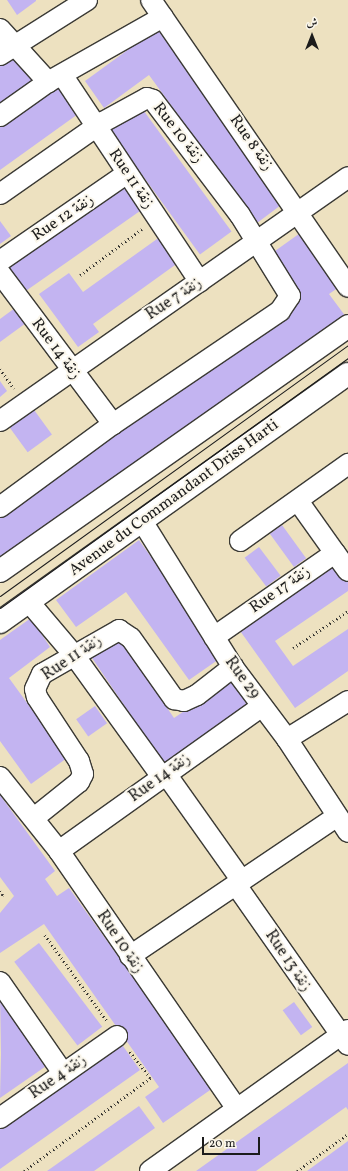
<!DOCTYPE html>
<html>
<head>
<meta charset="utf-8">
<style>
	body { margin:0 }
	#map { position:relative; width:348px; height:1171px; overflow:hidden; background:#ede1c0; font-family:Vollkorn,Amiri,serif }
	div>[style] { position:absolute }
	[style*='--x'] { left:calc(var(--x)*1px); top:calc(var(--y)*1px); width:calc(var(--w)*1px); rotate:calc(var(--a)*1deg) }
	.building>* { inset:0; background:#c3b4f1; transform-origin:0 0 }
	.path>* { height:2.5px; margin-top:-1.25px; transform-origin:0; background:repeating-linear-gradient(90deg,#3b3a35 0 1px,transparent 0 4px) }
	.roads { filter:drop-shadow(1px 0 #3b3a35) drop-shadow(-1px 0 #3b3a35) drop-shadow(0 1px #3b3a35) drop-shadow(0 -1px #3b3a35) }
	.minor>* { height:20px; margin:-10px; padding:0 10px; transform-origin:10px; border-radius:10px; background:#fff }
	.major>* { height:22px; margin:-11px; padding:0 11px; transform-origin:11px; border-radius:11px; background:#fff }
	.tram>* { height:1px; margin:-0.5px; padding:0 0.5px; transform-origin:0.5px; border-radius:0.5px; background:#1c1c1c }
	span { translate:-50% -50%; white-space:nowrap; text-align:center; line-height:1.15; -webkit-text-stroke:4px #fbf7ec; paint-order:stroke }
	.street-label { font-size:16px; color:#1c1c1c }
	.north { position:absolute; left:292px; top:16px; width:40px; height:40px; -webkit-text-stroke:3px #fbf7ec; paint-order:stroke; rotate:0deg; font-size:11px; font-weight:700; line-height:16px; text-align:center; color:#1c1c1c }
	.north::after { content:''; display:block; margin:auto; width:14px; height:18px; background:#1c1c1c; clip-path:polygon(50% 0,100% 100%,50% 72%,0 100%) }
	.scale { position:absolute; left:202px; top:1137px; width:58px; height:18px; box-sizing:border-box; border:2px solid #1c1c1c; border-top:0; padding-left:5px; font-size:12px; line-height:14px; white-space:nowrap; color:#1c1c1c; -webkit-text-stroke:3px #fbf7ec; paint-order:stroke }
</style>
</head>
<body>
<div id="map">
	<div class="building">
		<div style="clip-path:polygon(7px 0,36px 0,36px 1px,17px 15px)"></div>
		<div style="clip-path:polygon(162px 25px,289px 199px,257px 223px,149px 75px,104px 108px,85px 81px)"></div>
		<div style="clip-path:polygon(15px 53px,34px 81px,0 103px,0 63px)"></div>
		<div style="clip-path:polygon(57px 84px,78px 114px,0 170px,0 124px)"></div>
		<div style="left:141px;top:107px;width:154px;height:39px;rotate:54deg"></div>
		<div style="left:128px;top:184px;width:29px;height:146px;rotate:55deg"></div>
		<div style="clip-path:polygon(0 221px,11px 236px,0 244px)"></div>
		<div style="clip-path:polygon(303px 231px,342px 285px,329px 294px,346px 317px,0 567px,0 515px,299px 299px,268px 256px)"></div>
		<div style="clip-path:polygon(164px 234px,182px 260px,93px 324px,99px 332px,78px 347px,39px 294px,69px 273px,83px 292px)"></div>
		<div style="clip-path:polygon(15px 308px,26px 323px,0 342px,0 319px)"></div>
		<div style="clip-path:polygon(0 381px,7px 391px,0 397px)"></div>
		<div style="left:29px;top:403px;width:39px;height:30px;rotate:54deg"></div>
		<div style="left:282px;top:525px;width:41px;height:15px;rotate:54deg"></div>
		<div style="clip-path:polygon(139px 540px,222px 657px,189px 680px,126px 592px,76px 627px,56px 600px)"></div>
		<div style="left:259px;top:547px;width:36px;height:18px;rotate:53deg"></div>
		<div style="clip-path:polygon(336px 558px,348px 574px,348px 591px,275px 641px,293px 666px,348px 629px,348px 671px,295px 708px,238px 628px)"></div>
		<div style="clip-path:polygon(31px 618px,50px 647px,9px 678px,67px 758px,31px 784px,0 741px,0 640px)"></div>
		<div style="clip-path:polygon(118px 636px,174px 718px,230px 680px,251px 710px,166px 767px,90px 655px)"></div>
		<div style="left:95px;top:706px;width:21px;height:23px;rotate:55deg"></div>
		<div style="clip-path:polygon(0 795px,55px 871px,45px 879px,57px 896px,69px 888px,213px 1088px,163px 1123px,145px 1097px,159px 1087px,44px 924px,0 953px,0 913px,14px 896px,0 877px)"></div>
		<div style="left:39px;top:943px;width:105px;height:31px;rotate:53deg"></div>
		<div style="clip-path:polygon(0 993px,52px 1062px,0 1098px,1px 1054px)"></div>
		<div style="left:294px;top:1002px;width:31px;height:14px;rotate:54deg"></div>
		<div style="clip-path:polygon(118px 1039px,140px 1070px,0 1169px,0 1123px)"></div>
		<div style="clip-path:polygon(348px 1063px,348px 1110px,346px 1107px,256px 1171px,196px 1171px)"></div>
		<div style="clip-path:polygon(139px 1106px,155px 1128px,94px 1171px,47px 1171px)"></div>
		<div style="clip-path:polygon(348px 1141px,348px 1171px,307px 1171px)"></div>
	</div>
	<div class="path">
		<div style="--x:80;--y:275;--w:77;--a:-36.6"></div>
		<div style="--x:0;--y:369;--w:24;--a:54"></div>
		<div style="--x:293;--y:648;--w:66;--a:-33.9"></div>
		<div style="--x:0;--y:891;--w:5;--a:53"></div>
		<div style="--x:3;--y:895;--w:4;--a:146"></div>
		<div style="--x:45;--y:935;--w:106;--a:54.2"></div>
		<div style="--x:24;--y:1171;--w:157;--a:-36.4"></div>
		<div style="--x:150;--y:1078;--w:34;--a:-128"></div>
		<div style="--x:297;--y:1171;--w:63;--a:-36"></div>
	</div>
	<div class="roads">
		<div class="minor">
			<div style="--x:151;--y:0;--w:348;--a:55.5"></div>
			<div style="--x:0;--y:29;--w:72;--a:47.8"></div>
			<div style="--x:0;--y:55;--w:103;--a:-32.3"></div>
			<div style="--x:63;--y:76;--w:247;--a:56.4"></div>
			<div style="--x:0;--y:116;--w:59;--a:-35.3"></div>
			<div style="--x:48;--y:82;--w:132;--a:-29.5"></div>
			<div style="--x:0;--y:194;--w:126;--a:-35"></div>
			<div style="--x:103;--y:122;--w:50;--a:-28.6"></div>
			<div style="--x:147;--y:98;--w:6;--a:18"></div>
			<div style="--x:153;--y:100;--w:144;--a:52.9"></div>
			<div style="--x:240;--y:215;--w:95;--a:58.3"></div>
			<div style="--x:290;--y:296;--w:18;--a:124"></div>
			<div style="--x:280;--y:311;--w:202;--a:145.9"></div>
			<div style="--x:113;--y:424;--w:140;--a:143.7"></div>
			<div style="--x:0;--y:261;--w:153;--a:-34.6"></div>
			<div style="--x:0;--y:273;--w:189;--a:53.2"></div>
			<div style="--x:0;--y:421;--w:425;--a:-35"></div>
			<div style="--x:298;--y:501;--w:64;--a:54.6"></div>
			<div style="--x:142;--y:521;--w:172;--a:58.1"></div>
			<div style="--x:233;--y:667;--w:90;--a:53.1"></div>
			<div style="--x:287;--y:739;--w:111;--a:56.7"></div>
			<div style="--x:240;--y:541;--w:133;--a:-35.5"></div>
			<div style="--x:29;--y:602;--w:70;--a:49.7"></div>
			<div style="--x:74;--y:655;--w:150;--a:54.2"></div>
			<div style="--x:214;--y:637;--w:147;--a:-34.8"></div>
			<div style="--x:335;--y:553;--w:22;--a:54"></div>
			<div style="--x:287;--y:739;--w:72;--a:-31.9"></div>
			<div style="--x:166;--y:774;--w:131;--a:54.6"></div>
			<div style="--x:0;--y:777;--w:95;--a:51.4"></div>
			<div style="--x:59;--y:851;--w:313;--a:55.4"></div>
			<div style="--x:34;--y:818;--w:58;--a:-38.7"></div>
			<div style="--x:79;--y:782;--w:9;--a:-63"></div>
			<div style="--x:83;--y:774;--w:14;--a:-107"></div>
			<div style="--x:79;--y:761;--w:77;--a:-123.3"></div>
			<div style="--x:37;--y:697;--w:8;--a:-104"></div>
			<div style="--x:35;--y:689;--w:17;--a:-65"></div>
			<div style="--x:42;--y:674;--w:89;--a:-29.7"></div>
			<div style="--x:119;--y:630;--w:14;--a:34"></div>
			<div style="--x:131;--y:638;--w:75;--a:54.8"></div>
			<div style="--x:174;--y:699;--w:10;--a:11"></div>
			<div style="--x:184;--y:701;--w:14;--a:-25"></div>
			<div style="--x:197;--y:695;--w:46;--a:-37.9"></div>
			<div style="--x:59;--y:851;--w:249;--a:-35.5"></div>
			<div style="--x:236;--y:885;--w:195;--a:55"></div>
			<div style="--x:130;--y:956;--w:249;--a:-34"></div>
			<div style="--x:0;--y:982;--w:111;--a:55.3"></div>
			<div style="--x:0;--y:1118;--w:143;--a:-35"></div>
			<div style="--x:150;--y:1171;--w:243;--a:-35.5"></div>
		</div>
		<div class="major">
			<div style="--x:0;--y:571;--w:426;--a:-35.1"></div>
			<div style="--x:0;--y:622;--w:427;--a:-35.5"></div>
		</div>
	</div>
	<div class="tram">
		<div style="--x:0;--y:596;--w:429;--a:-35.8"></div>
		<div style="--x:0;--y:608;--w:428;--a:-35.7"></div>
	</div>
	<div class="street-label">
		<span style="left:178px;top:133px;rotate:52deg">Rue 10 زنقة</span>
		<span style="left:251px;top:143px;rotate:55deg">Rue 8 زنقة</span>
		<span style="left:131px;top:179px;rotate:56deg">Rue 11 زنقة</span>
		<span style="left:63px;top:218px;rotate:-34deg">Rue 12 زنقة</span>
		<span style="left:174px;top:299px;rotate:-34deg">Rue 7 زنقة</span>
		<span style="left:56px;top:349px;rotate:53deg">Rue 14 زنقة</span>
		<span style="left:174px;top:498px;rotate:-36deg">Avenue du Commandant Driss Harti</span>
		<span style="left:280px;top:590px;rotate:-35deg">Rue 17 زنقة</span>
		<span style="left:72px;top:658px;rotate:-34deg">Rue 11 زنقة</span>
		<span style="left:242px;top:678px;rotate:54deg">Rue 29</span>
		<span style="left:160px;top:778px;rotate:-36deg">Rue 14 زنقة</span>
		<span style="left:120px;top:942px;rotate:56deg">Rue 10 زنقة</span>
		<span style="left:288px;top:961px;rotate:56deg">Rue 13 زنقة</span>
		<span style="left:58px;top:1077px;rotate:-35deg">Rue 4 زنقة</span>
	</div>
	<div class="north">ش</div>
	<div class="scale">20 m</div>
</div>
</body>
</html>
